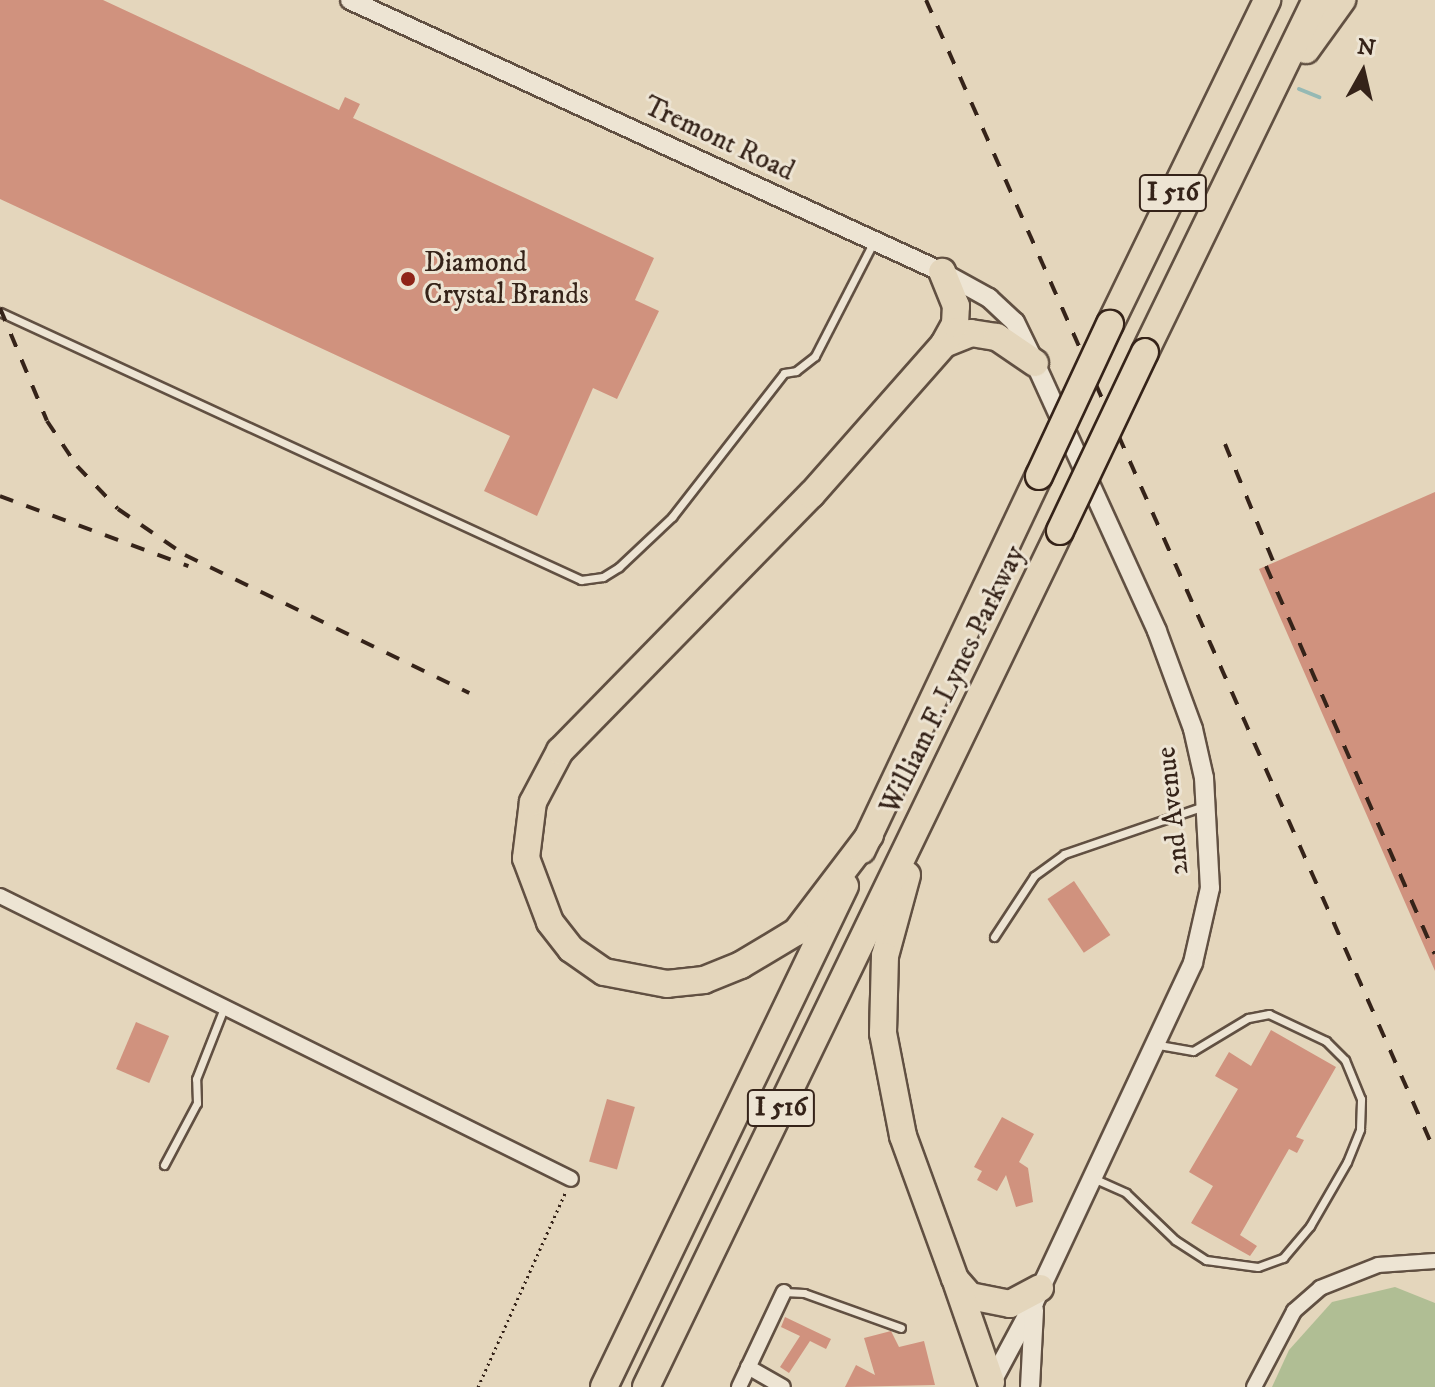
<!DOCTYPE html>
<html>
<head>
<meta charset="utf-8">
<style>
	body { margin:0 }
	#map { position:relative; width:1435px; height:1387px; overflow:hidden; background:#e4d6bc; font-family:"IM FELL DW Pica",serif }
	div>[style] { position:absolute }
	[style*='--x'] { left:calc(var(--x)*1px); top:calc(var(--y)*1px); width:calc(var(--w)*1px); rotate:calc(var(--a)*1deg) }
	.green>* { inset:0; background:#b0be94 }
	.stream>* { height:4px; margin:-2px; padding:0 2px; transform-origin:2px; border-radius:2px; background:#95b9b4 }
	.building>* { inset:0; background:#d0927e; transform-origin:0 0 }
	.path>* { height:3px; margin-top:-1.5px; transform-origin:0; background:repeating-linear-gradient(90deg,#352319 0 2px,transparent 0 6px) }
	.roads { filter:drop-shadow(2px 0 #615042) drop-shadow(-2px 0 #615042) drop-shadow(0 2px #615042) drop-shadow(0 -2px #615042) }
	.service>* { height:7px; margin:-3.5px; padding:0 3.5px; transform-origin:3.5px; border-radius:3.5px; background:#ede4d3 }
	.minor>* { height:14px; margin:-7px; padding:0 7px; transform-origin:7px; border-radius:7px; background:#ede4d3 }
	.tertiary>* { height:18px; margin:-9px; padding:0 9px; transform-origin:9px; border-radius:9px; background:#ede4d3 }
	.motorway>* { height:26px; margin:-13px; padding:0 13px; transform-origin:13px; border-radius:13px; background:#e4d6bc }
	.rail>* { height:4px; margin-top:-2px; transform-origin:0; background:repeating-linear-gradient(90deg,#352319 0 14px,transparent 0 28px) }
	.bridges { filter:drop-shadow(2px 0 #352319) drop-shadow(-2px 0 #352319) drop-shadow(0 2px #352319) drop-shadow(0 -2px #352319) }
	.motorway-bridge>* { height:26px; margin:-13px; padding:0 13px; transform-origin:13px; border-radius:13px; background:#e4d6bc }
	.dots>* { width:22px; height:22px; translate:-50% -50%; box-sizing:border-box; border:4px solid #ede4d3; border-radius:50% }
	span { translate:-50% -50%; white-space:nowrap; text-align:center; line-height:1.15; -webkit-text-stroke:6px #ede4d3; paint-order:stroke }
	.shield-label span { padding:2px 6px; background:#ede4d3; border:2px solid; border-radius:6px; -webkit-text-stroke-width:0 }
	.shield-label { font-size:26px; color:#352319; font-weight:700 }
	.street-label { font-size:28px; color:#352319 }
	.poi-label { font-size:28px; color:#352319 }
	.left { translate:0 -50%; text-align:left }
	.north { position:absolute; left:1323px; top:32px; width:80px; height:80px; -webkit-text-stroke:6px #ede4d3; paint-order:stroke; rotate:8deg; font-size:22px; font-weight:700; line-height:32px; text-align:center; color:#352319 }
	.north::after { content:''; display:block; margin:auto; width:28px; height:36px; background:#352319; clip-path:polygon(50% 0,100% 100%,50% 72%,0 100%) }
</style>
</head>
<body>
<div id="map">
	<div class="green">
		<div style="clip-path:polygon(1395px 1287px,1435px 1303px,1435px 1387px,1272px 1387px,1289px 1350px,1332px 1302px)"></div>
	</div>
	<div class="stream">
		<div style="--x:1299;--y:89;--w:22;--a:22"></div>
	</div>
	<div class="building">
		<div style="clip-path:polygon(0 0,103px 0,339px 110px,345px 97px,360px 104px,353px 118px,654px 258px,635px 300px,659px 311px,617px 399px,593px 388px,537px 516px,484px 491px,510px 436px,0 199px)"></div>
		<div style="clip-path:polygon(1435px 492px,1435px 971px,1259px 569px)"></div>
		<div style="left:1074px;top:881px;width:65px;height:32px;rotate:56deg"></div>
		<div style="left:136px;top:1022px;width:36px;height:51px;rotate:23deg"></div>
		<div style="clip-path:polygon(1271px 1030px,1336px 1067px,1296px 1137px,1304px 1140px,1297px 1153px,1289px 1149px,1240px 1235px,1257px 1246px,1250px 1256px,1191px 1223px,1213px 1186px,1189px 1172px,1238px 1089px,1215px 1076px,1229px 1052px,1251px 1066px)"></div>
		<div style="left:607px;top:1099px;width:29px;height:65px;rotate:16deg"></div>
		<div style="clip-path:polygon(1002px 1117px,1034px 1134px,1019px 1162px,1028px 1168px,1033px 1202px,1016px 1207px,1006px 1175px,997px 1191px,977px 1180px,982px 1171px,974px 1167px)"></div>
		<div style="clip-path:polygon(785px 1317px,831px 1339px,826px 1349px,810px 1341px,789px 1373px,780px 1367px,800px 1336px,781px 1327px)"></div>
		<div style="clip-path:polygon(891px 1331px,899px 1347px,924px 1341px,935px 1385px,845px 1387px,856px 1365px,875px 1375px,864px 1338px)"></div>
	</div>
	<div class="path">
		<div style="--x:478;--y:1387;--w:213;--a:-65.8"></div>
	</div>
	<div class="roads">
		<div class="service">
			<div style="--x:0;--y:312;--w:640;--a:24.76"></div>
			<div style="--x:581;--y:580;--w:22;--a:-8"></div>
			<div style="--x:603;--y:577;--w:19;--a:-32"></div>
			<div style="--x:619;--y:567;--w:73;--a:-43.3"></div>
			<div style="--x:672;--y:517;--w:182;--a:-52.1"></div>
			<div style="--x:784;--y:373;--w:12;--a:-9"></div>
			<div style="--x:796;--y:371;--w:24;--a:-38"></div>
			<div style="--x:815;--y:356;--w:127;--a:-62.8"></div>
			<div style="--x:994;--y:937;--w:73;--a:-56.7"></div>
			<div style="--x:1034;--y:876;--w:37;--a:-36"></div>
			<div style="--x:1064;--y:854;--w:148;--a:-18.9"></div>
			<div style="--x:164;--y:1165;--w:70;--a:-62"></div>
			<div style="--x:197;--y:1103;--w:24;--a:-92"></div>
			<div style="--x:196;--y:1079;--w:76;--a:-68.5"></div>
			<div style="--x:1093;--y:1178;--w:36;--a:24"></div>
			<div style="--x:1126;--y:1193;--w:68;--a:43.8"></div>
			<div style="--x:1175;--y:1240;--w:37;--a:33"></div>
			<div style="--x:1206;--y:1260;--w:52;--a:7.7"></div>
			<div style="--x:1258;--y:1267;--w:27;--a:-20"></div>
			<div style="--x:1283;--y:1258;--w:42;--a:-49.8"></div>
			<div style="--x:1310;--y:1226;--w:74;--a:-60"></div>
			<div style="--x:1347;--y:1162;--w:35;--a:-68"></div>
			<div style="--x:1360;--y:1129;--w:30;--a:-88"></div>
			<div style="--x:1361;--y:1099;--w:42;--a:-112.3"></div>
			<div style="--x:1345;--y:1060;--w:27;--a:-135"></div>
			<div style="--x:1326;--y:1041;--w:63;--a:-154.7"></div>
			<div style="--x:1269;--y:1014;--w:21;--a:169"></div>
			<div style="--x:1248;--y:1018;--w:64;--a:149"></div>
			<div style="--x:1193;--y:1051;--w:39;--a:-170"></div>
			<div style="--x:784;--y:1292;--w:20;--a:3"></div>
			<div style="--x:804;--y:1293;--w:103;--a:19.8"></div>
		</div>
		<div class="minor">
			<div style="--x:0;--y:896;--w:637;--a:26.36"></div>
			<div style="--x:748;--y:1367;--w:40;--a:29.7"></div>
			<div style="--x:739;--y:1387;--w:105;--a:-64.7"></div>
			<div style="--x:1254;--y:1387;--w:86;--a:-62.2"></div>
			<div style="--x:1294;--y:1311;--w:35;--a:-41"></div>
			<div style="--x:1320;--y:1288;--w:62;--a:-21.6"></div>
			<div style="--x:1378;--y:1265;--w:57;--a:-4"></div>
		</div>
		<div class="tertiary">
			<div style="--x:350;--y:0;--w:651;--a:24.68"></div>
			<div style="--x:942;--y:272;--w:54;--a:29"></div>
			<div style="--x:989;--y:298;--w:35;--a:43"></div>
			<div style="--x:1015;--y:322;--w:46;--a:64"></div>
			<div style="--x:1035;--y:363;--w:294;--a:65.5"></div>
			<div style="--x:1157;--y:631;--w:104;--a:69.8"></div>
			<div style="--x:1193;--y:729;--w:50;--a:77.3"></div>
			<div style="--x:1204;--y:778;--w:110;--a:86.9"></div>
			<div style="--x:1210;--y:888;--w:77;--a:102.8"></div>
			<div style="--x:1193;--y:963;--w:375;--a:115.1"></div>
			<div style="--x:1034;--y:1303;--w:95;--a:118.2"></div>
			<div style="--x:1030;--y:1387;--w:77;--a:-87"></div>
		</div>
		<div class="motorway">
			<div style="--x:1306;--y:50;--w:62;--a:-54.2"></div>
			<div style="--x:1110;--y:324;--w:360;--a:-64.1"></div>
			<div style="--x:944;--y:344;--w:29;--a:-22"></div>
			<div style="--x:971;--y:333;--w:26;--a:9"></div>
			<div style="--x:997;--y:337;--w:46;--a:34.4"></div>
			<div style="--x:1145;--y:352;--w:391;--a:-64.1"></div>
			<div style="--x:870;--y:835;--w:122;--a:127.3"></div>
			<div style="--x:796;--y:932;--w:64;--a:149"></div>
			<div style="--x:741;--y:965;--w:40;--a:158"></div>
			<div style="--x:704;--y:980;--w:37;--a:174"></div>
			<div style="--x:667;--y:984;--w:64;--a:-169.2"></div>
			<div style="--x:604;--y:972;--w:40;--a:-145.1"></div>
			<div style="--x:571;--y:949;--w:34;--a:-128"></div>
			<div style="--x:550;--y:922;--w:68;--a:-110.6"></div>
			<div style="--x:526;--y:858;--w:56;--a:-82.9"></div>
			<div style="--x:533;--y:802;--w:58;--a:-62.1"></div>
			<div style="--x:560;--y:751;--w:359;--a:-45.6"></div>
			<div style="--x:811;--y:495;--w:201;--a:-48.6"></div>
			<div style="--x:944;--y:344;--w:23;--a:-61"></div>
			<div style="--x:955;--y:324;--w:18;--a:-87"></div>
			<div style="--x:956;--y:306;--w:37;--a:-112"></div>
			<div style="--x:862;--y:850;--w:414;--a:-64.7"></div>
			<div style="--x:907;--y:875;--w:84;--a:105.2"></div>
			<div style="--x:885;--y:956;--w:77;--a:91.5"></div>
			<div style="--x:883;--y:1033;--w:105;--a:79"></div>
			<div style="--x:903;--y:1136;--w:152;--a:70"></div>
			<div style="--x:955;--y:1279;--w:23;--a:49"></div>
			<div style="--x:970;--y:1296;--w:41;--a:11.3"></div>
			<div style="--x:1010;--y:1304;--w:34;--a:-28"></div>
			<div style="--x:957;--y:1284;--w:104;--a:70.9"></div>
			<div style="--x:604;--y:1387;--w:556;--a:-64.31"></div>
			<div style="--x:646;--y:1387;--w:951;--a:-64.19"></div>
		</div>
	</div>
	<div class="rail">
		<div style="--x:926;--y:0;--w:1259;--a:66.16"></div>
		<div style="--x:0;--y:308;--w:122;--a:67.4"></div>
		<div style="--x:47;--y:421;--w:54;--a:56.3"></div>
		<div style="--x:77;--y:466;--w:59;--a:46.4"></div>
		<div style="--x:118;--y:509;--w:81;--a:34.5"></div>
		<div style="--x:185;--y:555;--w:316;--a:25.9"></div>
		<div style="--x:1225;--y:444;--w:126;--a:67.7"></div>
		<div style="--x:0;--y:496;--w:201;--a:20.4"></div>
		<div style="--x:1266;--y:566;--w:423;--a:66.5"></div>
	</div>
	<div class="bridges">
		<div class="motorway-bridge">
			<div style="--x:1039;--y:476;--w:168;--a:-65"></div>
			<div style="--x:1060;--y:531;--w:198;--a:-64.6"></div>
		</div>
	</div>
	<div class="dots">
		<div style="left:408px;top:279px;background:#8f2418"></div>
	</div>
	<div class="shield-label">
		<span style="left:1173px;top:193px">I 516</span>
		<span style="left:781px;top:1108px">I 516</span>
	</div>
	<div class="street-label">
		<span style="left:719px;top:139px;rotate:25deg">Tremont Road</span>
		<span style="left:953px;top:680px;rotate:-64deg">William F. Lynes Parkway</span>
		<span style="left:1173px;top:811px;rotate:-96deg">2nd Avenue</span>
	</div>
	<div class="poi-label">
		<span class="left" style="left:424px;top:279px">Diamond<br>Crystal Brands</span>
	</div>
	<div class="north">N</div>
</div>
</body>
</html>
